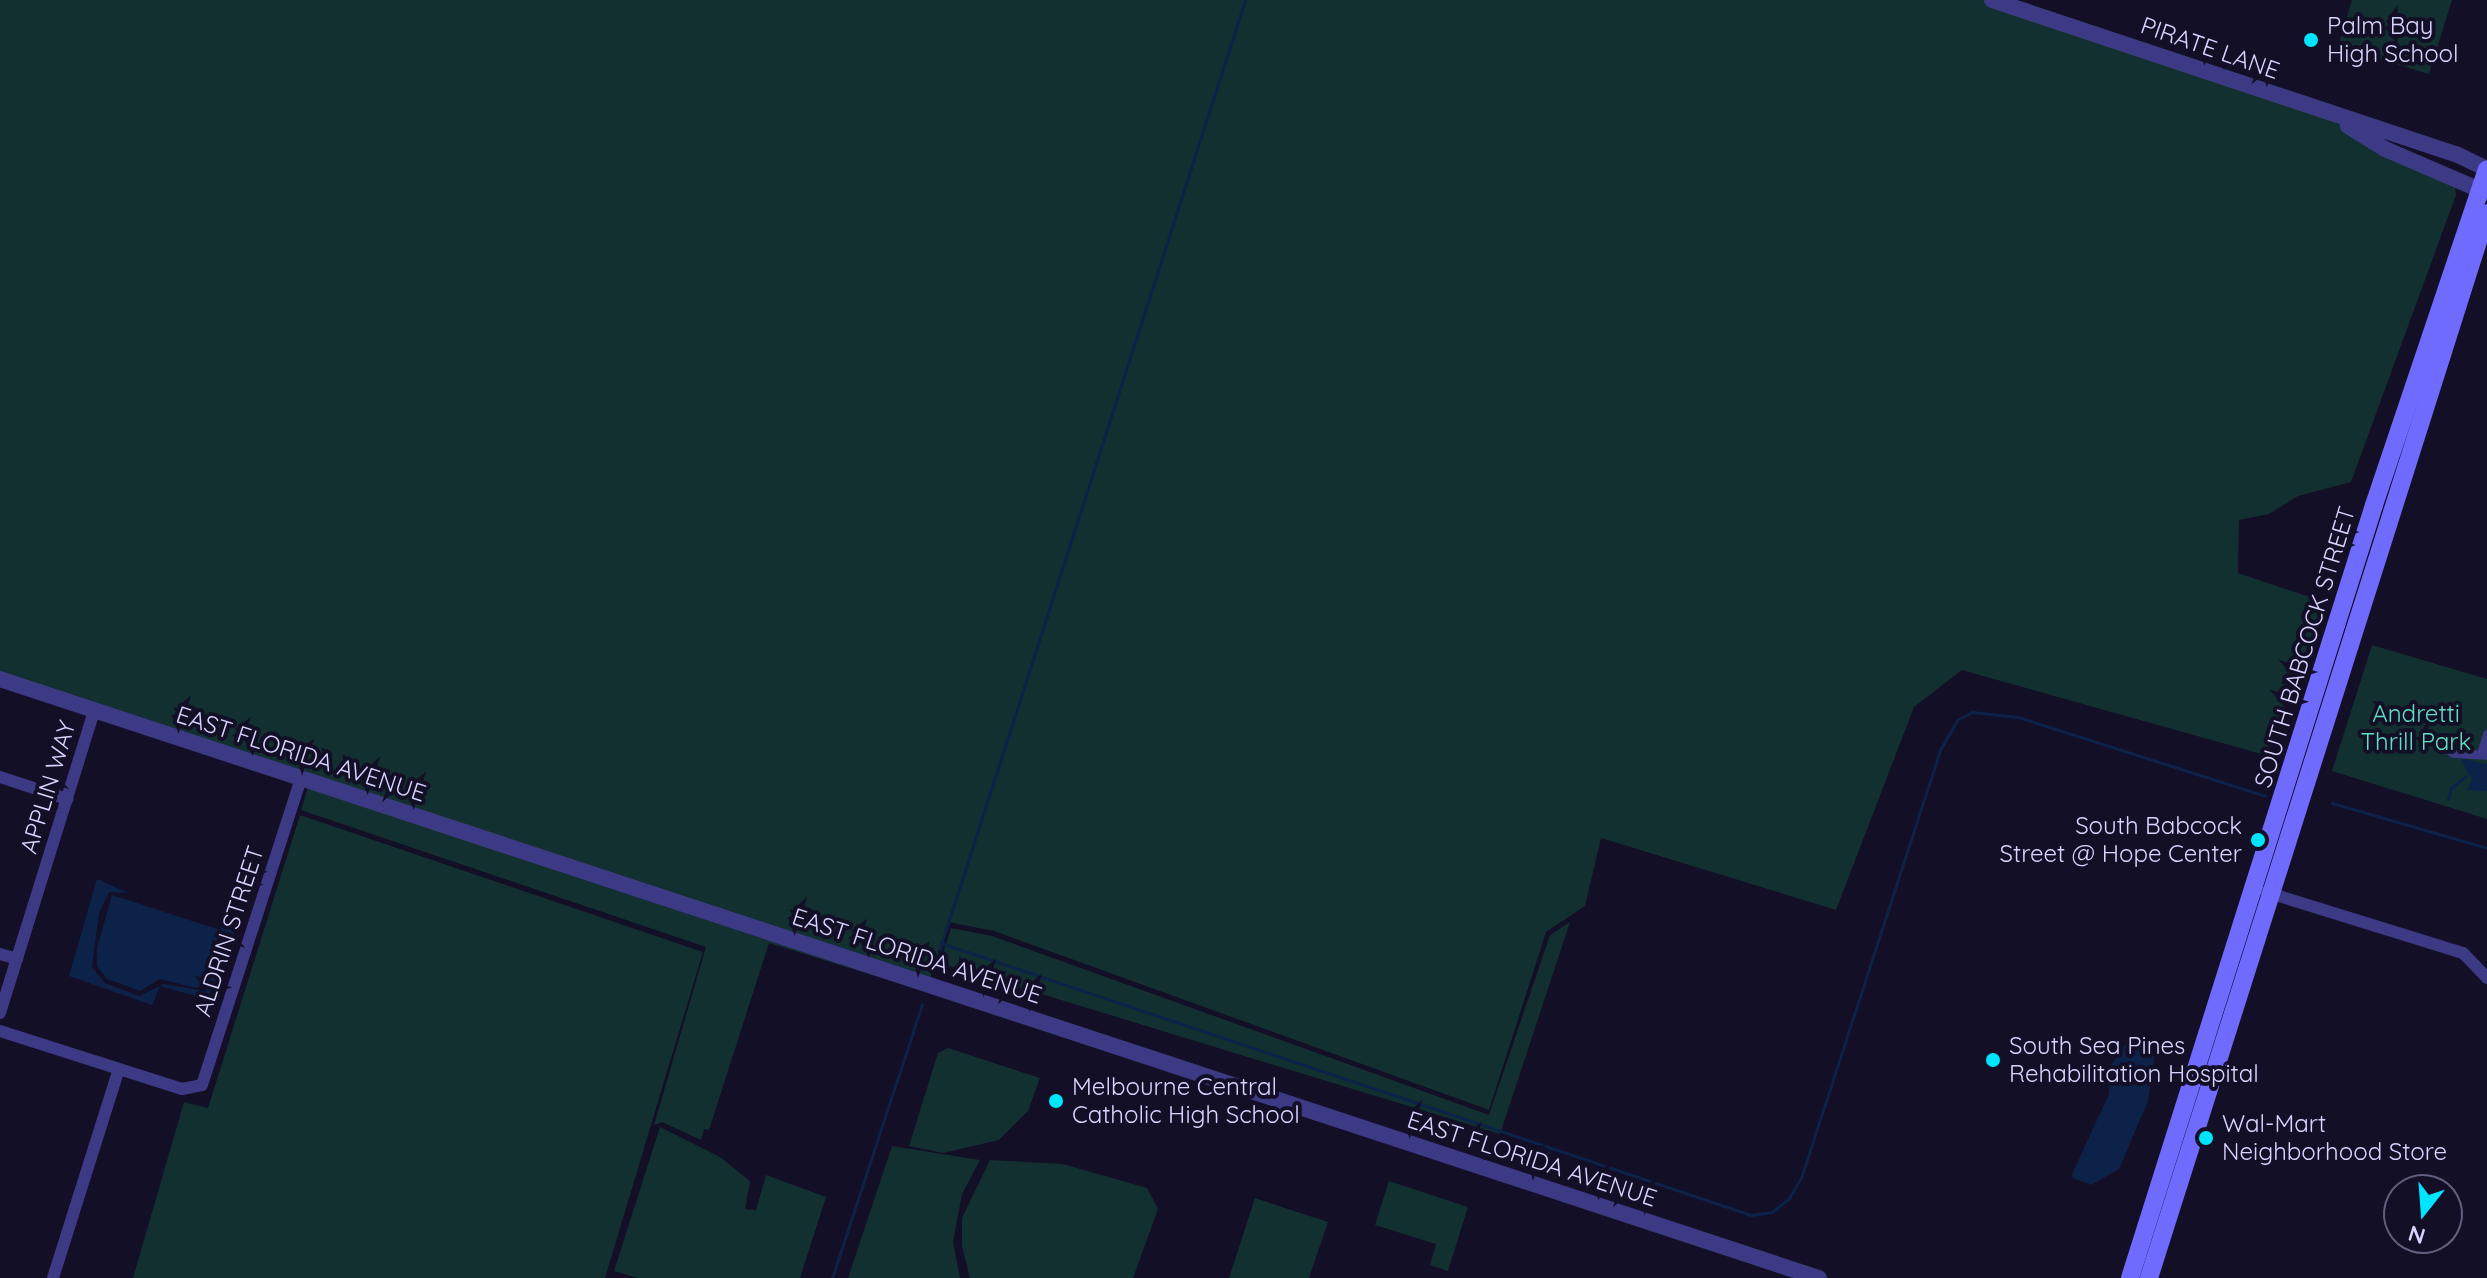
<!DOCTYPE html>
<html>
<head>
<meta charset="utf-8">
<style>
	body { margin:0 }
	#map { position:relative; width:2487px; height:1278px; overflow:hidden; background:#130f26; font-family:Quicksand,sans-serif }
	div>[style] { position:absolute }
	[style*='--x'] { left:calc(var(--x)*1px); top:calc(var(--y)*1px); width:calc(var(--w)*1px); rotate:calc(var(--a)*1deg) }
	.green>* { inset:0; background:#12302f }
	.water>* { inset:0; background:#0c2248 }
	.stream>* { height:3px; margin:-1.5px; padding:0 1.5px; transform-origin:1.5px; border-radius:1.5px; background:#0c2248 }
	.pedestrian>* { height:9px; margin:-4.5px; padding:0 4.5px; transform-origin:4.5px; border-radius:4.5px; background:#3d3a85 }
	.minor>* { height:12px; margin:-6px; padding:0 6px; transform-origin:6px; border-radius:6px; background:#3d3a85 }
	.tertiary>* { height:16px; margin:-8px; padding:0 8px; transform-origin:8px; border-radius:8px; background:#3d3a85 }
	.secondary>* { height:18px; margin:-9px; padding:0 9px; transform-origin:9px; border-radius:9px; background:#6f6bff }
	.dots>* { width:22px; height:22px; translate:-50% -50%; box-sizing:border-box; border:4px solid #130f26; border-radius:50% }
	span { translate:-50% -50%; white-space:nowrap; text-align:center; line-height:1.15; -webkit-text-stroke:8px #130f26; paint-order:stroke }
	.poi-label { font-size:24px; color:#d9d4ff }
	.left { translate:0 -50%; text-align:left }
	.right { translate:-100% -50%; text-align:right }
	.street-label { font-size:24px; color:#d9d4ff }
	.park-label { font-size:24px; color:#5fe0c0 }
	.north { position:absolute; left:2383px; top:1174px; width:80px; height:80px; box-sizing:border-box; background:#130f26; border:2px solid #625e7d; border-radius:50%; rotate:197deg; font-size:22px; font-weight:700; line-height:32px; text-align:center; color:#d9d4ff }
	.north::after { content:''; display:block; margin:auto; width:28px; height:36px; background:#00e5ff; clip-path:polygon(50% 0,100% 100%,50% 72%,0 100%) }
</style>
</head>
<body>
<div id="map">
	<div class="green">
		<div style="clip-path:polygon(0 0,1991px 0,2322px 111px,2454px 179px,2456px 195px,2351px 482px,2298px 496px,2269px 514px,2239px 520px,2238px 573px,2325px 602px,2265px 755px,1962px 670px,1914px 707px,1836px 910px,1601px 838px,1585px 906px,1546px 932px,1489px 1110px,994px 931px,948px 922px,928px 985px,0 679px)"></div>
		<div style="clip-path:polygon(2352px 0,2452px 0,2429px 74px,2338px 46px)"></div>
		<div style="clip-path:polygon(2372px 645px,2487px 679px,2487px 819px,2332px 771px)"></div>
		<div style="clip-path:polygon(308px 787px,907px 986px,769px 943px,709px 1130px,704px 1129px,701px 1140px,662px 1122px,654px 1125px,706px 947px,301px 810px)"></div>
		<div style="clip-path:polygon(300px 815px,703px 952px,605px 1278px,133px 1278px,184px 1102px,208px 1108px)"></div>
		<div style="clip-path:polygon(1570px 922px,1500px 1134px,940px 963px,951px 928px,992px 936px,1489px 1115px,1550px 935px)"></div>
		<div style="clip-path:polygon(948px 1048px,1040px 1078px,1028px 1111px,999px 1140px,943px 1153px,909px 1146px,938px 1053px)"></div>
		<div style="clip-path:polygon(660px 1127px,720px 1157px,750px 1181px,745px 1209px,756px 1210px,766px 1175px,826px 1197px,800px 1278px,638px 1278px,614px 1271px)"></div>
		<div style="clip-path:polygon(892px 1146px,980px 1160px,962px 1194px,953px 1242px,960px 1278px,848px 1278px)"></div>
		<div style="clip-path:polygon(990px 1160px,1063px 1164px,1147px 1188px,1158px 1209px,1133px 1278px,970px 1278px,962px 1246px,962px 1218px)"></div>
		<div style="clip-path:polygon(1389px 1181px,1468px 1207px,1448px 1271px,1430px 1265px,1436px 1244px,1375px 1225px)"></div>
		<div style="clip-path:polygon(1255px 1198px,1328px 1222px,1309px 1278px,1229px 1278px)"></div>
	</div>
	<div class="water">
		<div style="clip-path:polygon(2460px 758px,2487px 764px,2487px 791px,2467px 790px,2472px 780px)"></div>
		<div style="clip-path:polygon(97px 879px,128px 893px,109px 892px,99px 913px,92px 967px,105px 983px,139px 996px,164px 984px,205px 991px,225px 945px,220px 924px,236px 929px,210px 994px,200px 997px,160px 986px,152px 1005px,69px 976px)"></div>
		<div style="clip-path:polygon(112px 895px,220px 930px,207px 982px,196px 988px,160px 979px,140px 991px,107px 979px,97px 966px,97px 948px)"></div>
		<div style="clip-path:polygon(2130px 1037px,2151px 1038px,2156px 1045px,2148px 1101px,2119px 1169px,2091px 1185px,2072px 1178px,2073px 1172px,2109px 1094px,2110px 1067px)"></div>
	</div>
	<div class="stream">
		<div style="--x:2448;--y:799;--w:11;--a:-75"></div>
		<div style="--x:2451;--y:788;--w:19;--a:-39"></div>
		<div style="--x:2332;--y:803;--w:161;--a:16.2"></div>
		<div style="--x:941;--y:943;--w:854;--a:18.56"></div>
		<div style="--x:1751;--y:1215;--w:21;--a:-8"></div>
		<div style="--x:1772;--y:1212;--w:22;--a:-39"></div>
		<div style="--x:1789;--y:1198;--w:23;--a:-59"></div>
		<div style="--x:1801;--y:1178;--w:450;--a:-72"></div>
		<div style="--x:1940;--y:750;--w:34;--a:-60"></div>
		<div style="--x:1957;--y:720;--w:17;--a:-28"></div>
		<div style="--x:1972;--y:712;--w:46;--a:6.2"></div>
		<div style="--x:2018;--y:717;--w:259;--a:17.7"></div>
		<div style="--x:934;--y:967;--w:1016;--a:-72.17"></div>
		<div style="--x:832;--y:1278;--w:288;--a:-71.8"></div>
	</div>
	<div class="pedestrian">
		<div style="--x:2435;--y:742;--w:22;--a:30"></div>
		<div style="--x:2454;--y:753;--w:33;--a:3"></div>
		<div style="--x:2481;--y:753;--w:20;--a:-72"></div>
	</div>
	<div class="minor">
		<div style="--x:0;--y:777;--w:71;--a:18.2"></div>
		<div style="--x:2266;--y:892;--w:206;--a:17.2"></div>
		<div style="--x:2463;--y:953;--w:35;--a:46"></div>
		<div style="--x:0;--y:954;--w:18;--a:16"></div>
		<div style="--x:0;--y:1013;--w:316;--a:-72.7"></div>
		<div style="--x:0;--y:1031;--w:191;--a:17.7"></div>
		<div style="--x:182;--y:1089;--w:20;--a:-11"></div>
		<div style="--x:202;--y:1085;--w:322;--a:-72.1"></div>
		<div style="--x:53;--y:1278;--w:219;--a:-72.5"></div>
	</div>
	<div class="tertiary">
		<div style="--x:1992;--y:0;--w:489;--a:18.4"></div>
		<div style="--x:2456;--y:154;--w:34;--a:26"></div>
		<div style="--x:2348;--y:126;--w:44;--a:31.9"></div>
		<div style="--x:2385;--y:149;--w:111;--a:23.3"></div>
		<div style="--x:0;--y:679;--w:1915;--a:18.23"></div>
	</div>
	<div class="secondary">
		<div style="--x:2130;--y:1278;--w:811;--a:-72.48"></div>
		<div style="--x:2374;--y:505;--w:354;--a:-71.4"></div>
		<div style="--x:2149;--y:1278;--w:1117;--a:-72.39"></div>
	</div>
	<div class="dots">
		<div style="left:2311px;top:40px;background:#00e5ff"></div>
		<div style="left:2258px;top:840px;background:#00e5ff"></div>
		<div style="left:1993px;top:1060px;background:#00e5ff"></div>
		<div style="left:1056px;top:1101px;background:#00e5ff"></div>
		<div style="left:2206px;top:1138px;background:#00e5ff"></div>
	</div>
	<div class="poi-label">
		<span class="left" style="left:2327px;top:40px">Palm Bay<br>High School</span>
		<span class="right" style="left:2242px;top:840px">South Babcock<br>Street @ Hope Center</span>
		<span class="left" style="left:2009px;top:1060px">South Sea Pines<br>Rehabilitation Hospital</span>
		<span class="left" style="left:1072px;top:1101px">Melbourne Central<br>Catholic High School</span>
		<span class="left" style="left:2222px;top:1138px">Wal-Mart<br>Neighborhood Store</span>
	</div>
	<div class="street-label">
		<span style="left:2210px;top:48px;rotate:19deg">PIRATE LANE</span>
		<span style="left:2305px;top:647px;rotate:-73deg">SOUTH BABCOCK STREET</span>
		<span style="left:301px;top:754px;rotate:18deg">EAST FLORIDA AVENUE</span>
		<span style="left:48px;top:787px;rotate:-73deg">APPLIN WAY</span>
		<span style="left:229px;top:931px;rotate:-72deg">ALDRIN STREET</span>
		<span style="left:917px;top:956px;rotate:18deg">EAST FLORIDA AVENUE</span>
		<span style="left:1532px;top:1159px;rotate:18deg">EAST FLORIDA AVENUE</span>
	</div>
	<div class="park-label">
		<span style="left:2416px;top:728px">Andretti<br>Thrill Park</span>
	</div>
	<div class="north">N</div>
</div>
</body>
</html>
